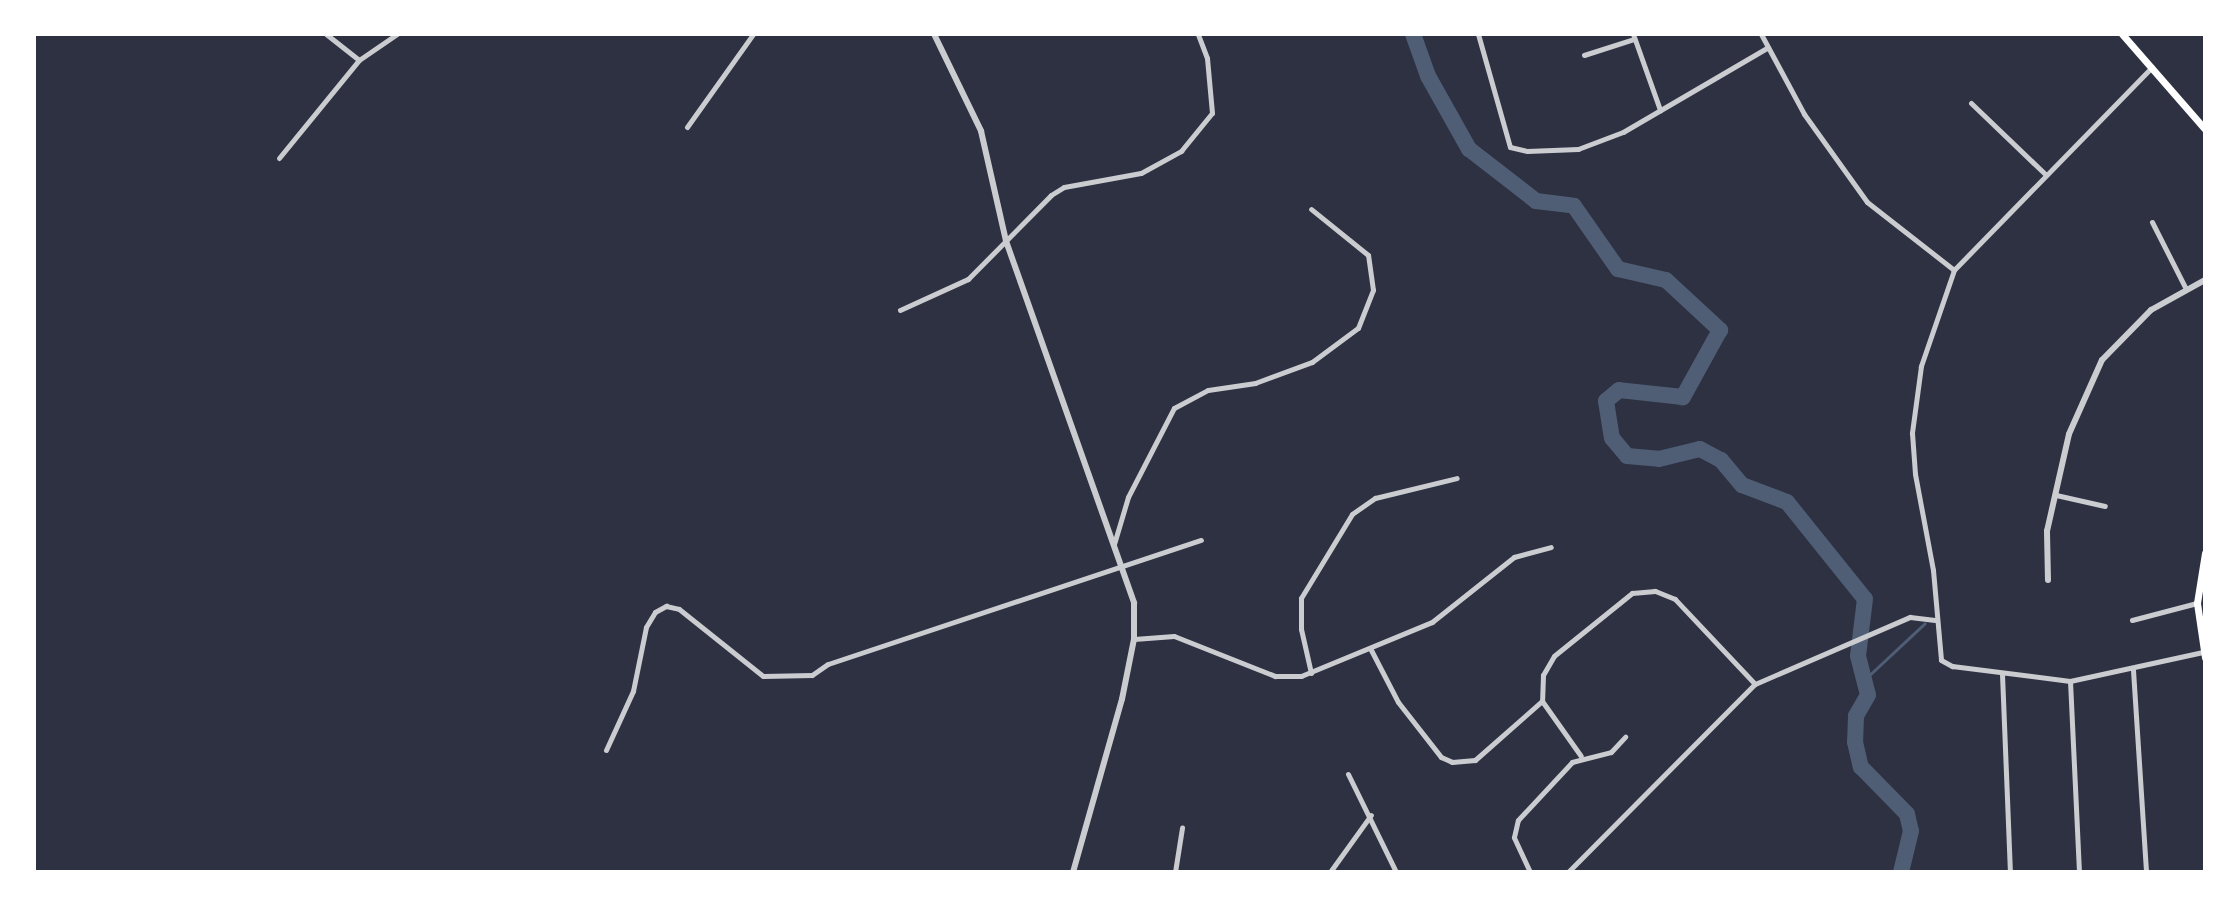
<!DOCTYPE html>
<html>
<head>
<meta charset="utf-8">
<style>
	body { margin:0 }
	#map { position:relative; width:2239px; height:906px; overflow:hidden; background:#2d3142; font-family:"Varela Round",sans-serif }
	div>[style] { position:absolute }
	[style*='--x'] { left:calc(var(--x)*1px); top:calc(var(--y)*1px); width:calc(var(--w)*1px); rotate:calc(var(--a)*1deg) }
	.stream>* { height:3px; margin:-1.5px; padding:0 1.5px; transform-origin:1.5px; border-radius:1.5px; background:#4f5d75 }
	.river>* { height:16px; margin:-8px; padding:0 8px; transform-origin:8px; border-radius:8px; background:#4f5d75 }
	.minor>* { height:5px; margin:-2.5px; padding:0 2.5px; transform-origin:2.5px; border-radius:2.5px; background:#caccd0 }
	.tertiary>* { height:6px; margin:-3px; padding:0 3px; transform-origin:3px; border-radius:3px; background:#caccd0 }
	.secondary>* { height:7px; margin:-3.5px; padding:0 3.5px; transform-origin:3.5px; border-radius:3.5px; background:#fff }
	span { translate:-50% -50%; white-space:nowrap; text-align:center; line-height:1.15; -webkit-text-stroke:8px #fff; paint-order:stroke }
	.frame { position:absolute; inset:0; border:36px solid #fff; pointer-events:none }
</style>
</head>
<body>
<div id="map">
	<div class="stream">
		<div style="--x:1864;--y:680;--w:83;--a:-43.1"></div>
	</div>
	<div class="river">
		<div style="--x:1413;--y:34;--w:45;--a:70.3"></div>
		<div style="--x:1428;--y:76;--w:84;--a:60.7"></div>
		<div style="--x:1469;--y:149;--w:85;--a:37.8"></div>
		<div style="--x:1536;--y:201;--w:38;--a:7"></div>
		<div style="--x:1574;--y:206;--w:77;--a:55.1"></div>
		<div style="--x:1618;--y:269;--w:49;--a:12.9"></div>
		<div style="--x:1666;--y:280;--w:74;--a:42.8"></div>
		<div style="--x:1720;--y:330;--w:77;--a:118.9"></div>
		<div style="--x:1683;--y:397;--w:64;--a:-173.8"></div>
		<div style="--x:1619;--y:390;--w:17;--a:140"></div>
		<div style="--x:1606;--y:401;--w:37;--a:81"></div>
		<div style="--x:1612;--y:438;--w:23;--a:50"></div>
		<div style="--x:1627;--y:456;--w:32;--a:5"></div>
		<div style="--x:1659;--y:459;--w:42;--a:-13.7"></div>
		<div style="--x:1700;--y:449;--w:24;--a:28"></div>
		<div style="--x:1721;--y:460;--w:33;--a:50"></div>
		<div style="--x:1742;--y:485;--w:48;--a:20.7"></div>
		<div style="--x:1787;--y:502;--w:124;--a:51.2"></div>
		<div style="--x:1865;--y:599;--w:57;--a:97"></div>
		<div style="--x:1858;--y:656;--w:40;--a:75.6"></div>
		<div style="--x:1868;--y:695;--w:24;--a:120"></div>
		<div style="--x:1856;--y:716;--w:26;--a:92"></div>
		<div style="--x:1855;--y:742;--w:26;--a:77"></div>
		<div style="--x:1861;--y:767;--w:66;--a:45.6"></div>
		<div style="--x:1907;--y:814;--w:17;--a:77"></div>
		<div style="--x:1911;--y:831;--w:42;--a:103.7"></div>
	</div>
	<div class="minor">
		<div style="--x:326;--y:34;--w:42;--a:38.2"></div>
		<div style="--x:1478;--y:34;--w:117;--a:74.2"></div>
		<div style="--x:1510;--y:147;--w:17;--a:13"></div>
		<div style="--x:1527;--y:151;--w:51;--a:-2.2"></div>
		<div style="--x:1578;--y:149;--w:48;--a:-20.7"></div>
		<div style="--x:1623;--y:132;--w:167;--a:-30.3"></div>
		<div style="--x:1633;--y:34;--w:81;--a:70.4"></div>
		<div style="--x:1761;--y:34;--w:91;--a:61.7"></div>
		<div style="--x:1804;--y:114;--w:108;--a:54.4"></div>
		<div style="--x:1867;--y:202;--w:110;--a:38"></div>
		<div style="--x:1584;--y:55;--w:52;--a:-17.7"></div>
		<div style="--x:2152;--y:67;--w:284;--a:134.3"></div>
		<div style="--x:1954;--y:270;--w:102;--a:109"></div>
		<div style="--x:1921;--y:366;--w:68;--a:97.7"></div>
		<div style="--x:1912;--y:433;--w:41;--a:85.8"></div>
		<div style="--x:1915;--y:474;--w:98;--a:79.4"></div>
		<div style="--x:1933;--y:570;--w:90;--a:84.9"></div>
		<div style="--x:1941;--y:660;--w:13;--a:29"></div>
		<div style="--x:1952;--y:666;--w:119;--a:7.2"></div>
		<div style="--x:2070;--y:681;--w:136;--a:-12.3"></div>
		<div style="--x:1971;--y:103;--w:103;--a:43.8"></div>
		<div style="--x:687;--y:127;--w:114;--a:-54.6"></div>
		<div style="--x:279;--y:158;--w:127;--a:-50.8"></div>
		<div style="--x:359;--y:60;--w:46;--a:-34.4"></div>
		<div style="--x:2152;--y:222;--w:75;--a:63.1"></div>
		<div style="--x:900;--y:310;--w:75;--a:-24.5"></div>
		<div style="--x:968;--y:279;--w:118;--a:-45.3"></div>
		<div style="--x:1051;--y:195;--w:15;--a:-32"></div>
		<div style="--x:1064;--y:187;--w:78;--a:-10.3"></div>
		<div style="--x:1141;--y:173;--w:46;--a:-28.8"></div>
		<div style="--x:1181;--y:151;--w:49;--a:-50.8"></div>
		<div style="--x:1212;--y:113;--w:55;--a:-95.2"></div>
		<div style="--x:1207;--y:58;--w:26;--a:-111"></div>
		<div style="--x:2056;--y:495;--w:50;--a:12.7"></div>
		<div style="--x:1114;--y:544;--w:49;--a:-73.4"></div>
		<div style="--x:1128;--y:497;--w:100;--a:-62.7"></div>
		<div style="--x:1174;--y:408;--w:38;--a:-28"></div>
		<div style="--x:1208;--y:390;--w:48;--a:-8.5"></div>
		<div style="--x:1255;--y:383;--w:61;--a:-20.2"></div>
		<div style="--x:1312;--y:362;--w:57;--a:-36.5"></div>
		<div style="--x:1358;--y:328;--w:41;--a:-68.5"></div>
		<div style="--x:1373;--y:290;--w:35;--a:-98"></div>
		<div style="--x:1368;--y:255;--w:73;--a:-141.1"></div>
		<div style="--x:2132;--y:620;--w:67;--a:-14.7"></div>
		<div style="--x:1134;--y:639;--w:40;--a:-4.3"></div>
		<div style="--x:1174;--y:636;--w:109;--a:21.6"></div>
		<div style="--x:1275;--y:676;--w:26;--a:0"></div>
		<div style="--x:1301;--y:676;--w:142;--a:-22.4"></div>
		<div style="--x:1432;--y:622;--w:105;--a:-38.4"></div>
		<div style="--x:1514;--y:557;--w:38;--a:-15"></div>
		<div style="--x:1370;--y:648;--w:61;--a:62.6"></div>
		<div style="--x:1398;--y:702;--w:70;--a:52"></div>
		<div style="--x:1441;--y:757;--w:12;--a:24"></div>
		<div style="--x:1452;--y:762;--w:23;--a:-5"></div>
		<div style="--x:1475;--y:760;--w:89;--a:-41.4"></div>
		<div style="--x:2133;--y:670;--w:202;--a:86.3"></div>
		<div style="--x:1311;--y:673;--w:45;--a:-102.8"></div>
		<div style="--x:1301;--y:629;--w:31;--a:-90"></div>
		<div style="--x:1301;--y:598;--w:98;--a:-58.7"></div>
		<div style="--x:1352;--y:514;--w:28;--a:-35"></div>
		<div style="--x:1375;--y:498;--w:84;--a:-13.7"></div>
		<div style="--x:2002;--y:674;--w:198;--a:87.7"></div>
		<div style="--x:2070;--y:681;--w:191;--a:87.3"></div>
		<div style="--x:1755;--y:684;--w:169;--a:-23.4"></div>
		<div style="--x:1910;--y:617;--w:25;--a:7"></div>
		<div style="--x:606;--y:750;--w:65;--a:-65.4"></div>
		<div style="--x:633;--y:691;--w:65;--a:-78.5"></div>
		<div style="--x:646;--y:627;--w:17;--a:-59"></div>
		<div style="--x:655;--y:612;--w:13;--a:-29"></div>
		<div style="--x:666;--y:606;--w:13;--a:13"></div>
		<div style="--x:679;--y:609;--w:107;--a:38.6"></div>
		<div style="--x:763;--y:676;--w:49;--a:-1.2"></div>
		<div style="--x:812;--y:675;--w:19;--a:-35"></div>
		<div style="--x:828;--y:664;--w:393;--a:-18.4"></div>
		<div style="--x:1348;--y:774;--w:109;--a:63.9"></div>
		<div style="--x:1175;--y:872;--w:45;--a:-81"></div>
		<div style="--x:1330;--y:872;--w:70;--a:-54.3"></div>
		<div style="--x:1530;--y:872;--w:38;--a:-115"></div>
		<div style="--x:1514;--y:837;--w:17;--a:-77"></div>
		<div style="--x:1518;--y:820;--w:79;--a:-47"></div>
		<div style="--x:1572;--y:762;--w:40;--a:-14.4"></div>
		<div style="--x:1611;--y:752;--w:21;--a:-47"></div>
		<div style="--x:1568;--y:872;--w:265;--a:-45.2"></div>
		<div style="--x:1755;--y:684;--w:117;--a:-133.3"></div>
		<div style="--x:1675;--y:599;--w:22;--a:-158"></div>
		<div style="--x:1655;--y:591;--w:23;--a:175"></div>
		<div style="--x:1632;--y:593;--w:100;--a:141.1"></div>
		<div style="--x:1554;--y:656;--w:22;--a:120"></div>
		<div style="--x:1543;--y:675;--w:26;--a:92"></div>
		<div style="--x:1542;--y:701;--w:67;--a:54.7"></div>
	</div>
	<div class="tertiary">
		<div style="--x:934;--y:34;--w:108;--a:64.1"></div>
		<div style="--x:981;--y:131;--w:113;--a:77.2"></div>
		<div style="--x:1006;--y:241;--w:384;--a:70.5"></div>
		<div style="--x:1134;--y:603;--w:36;--a:90"></div>
		<div style="--x:1134;--y:639;--w:61;--a:101.3"></div>
		<div style="--x:1122;--y:699;--w:180;--a:105.8"></div>
		<div style="--x:2048;--y:580;--w:49;--a:-91.2"></div>
		<div style="--x:2047;--y:531;--w:99;--a:-77.2"></div>
		<div style="--x:2069;--y:434;--w:81;--a:-66"></div>
		<div style="--x:2102;--y:360;--w:70;--a:-45.6"></div>
		<div style="--x:2151;--y:310;--w:62;--a:-29.1"></div>
	</div>
	<div class="secondary">
		<div style="--x:2122;--y:34;--w:126;--a:48.9"></div>
		<div style="--x:2205;--y:553;--w:51;--a:99.1"></div>
		<div style="--x:2197;--y:603;--w:55;--a:81.6"></div>
	</div>
	<div class="frame"></div>
</div>
</body>
</html>
